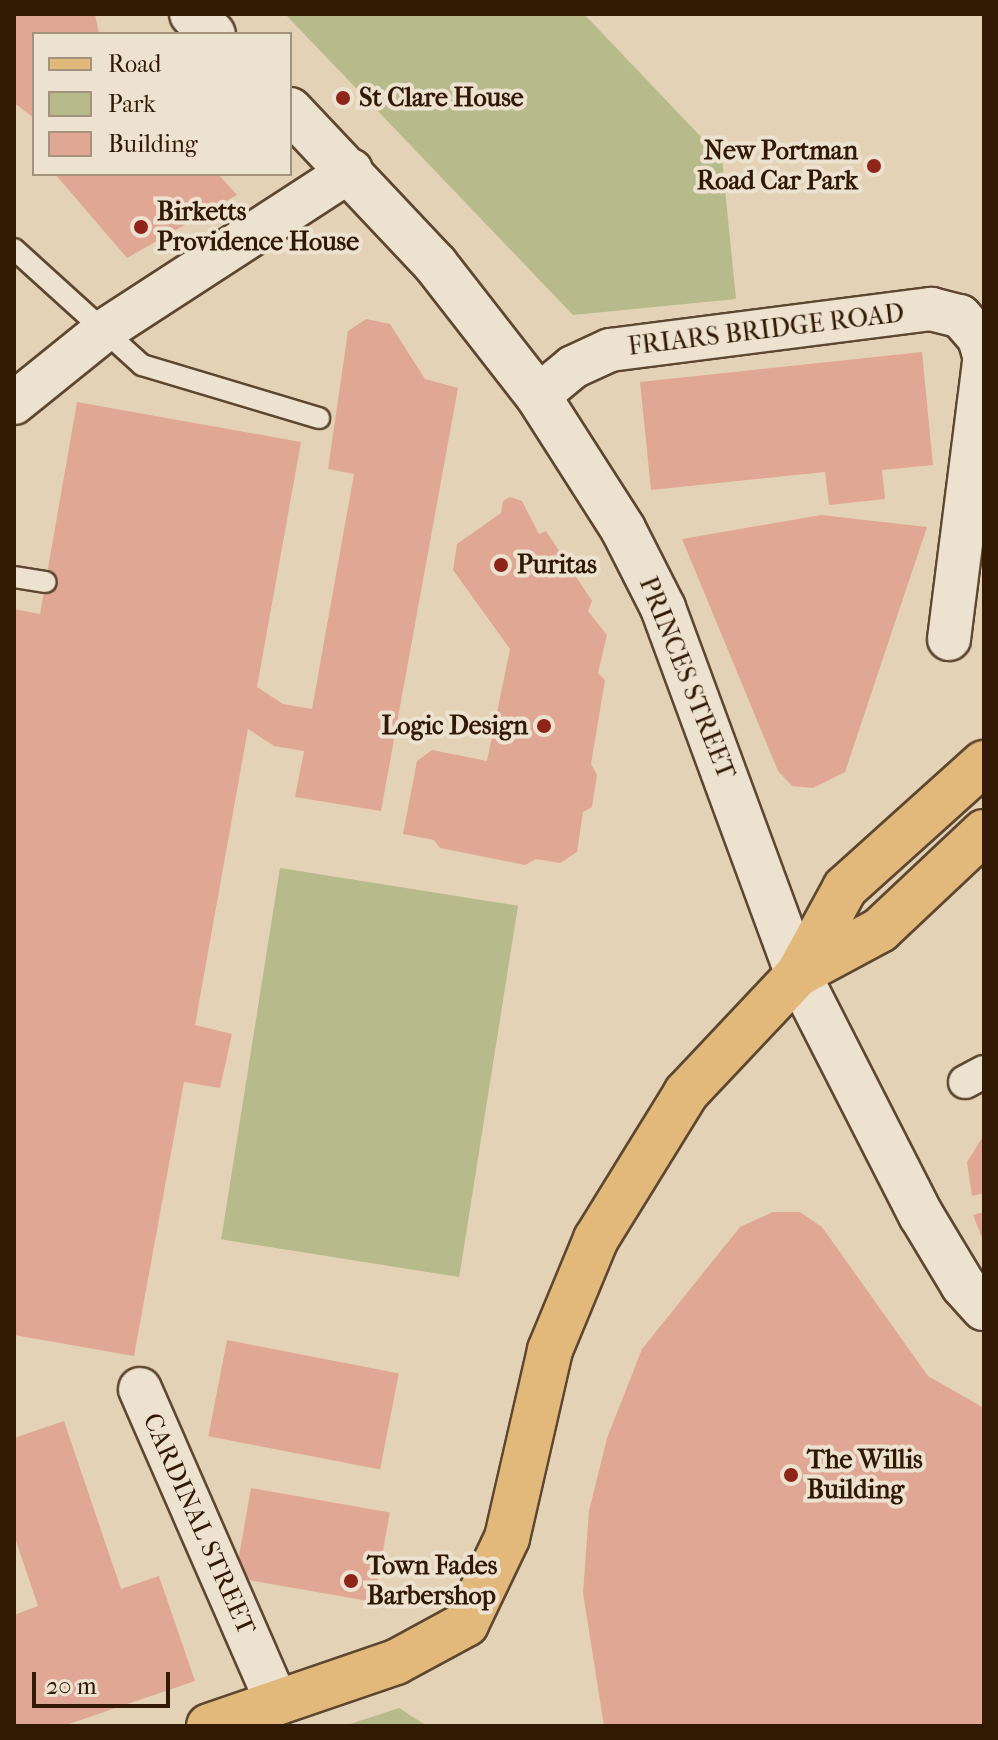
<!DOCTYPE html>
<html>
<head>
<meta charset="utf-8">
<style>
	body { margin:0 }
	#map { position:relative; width:998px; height:1740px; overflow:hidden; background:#e4d2b6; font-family:"IM FELL French Canon",serif }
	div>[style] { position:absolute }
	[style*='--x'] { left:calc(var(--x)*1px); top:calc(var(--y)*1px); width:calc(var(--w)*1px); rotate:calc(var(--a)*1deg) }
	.green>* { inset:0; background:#b7bb8c; transform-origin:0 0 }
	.building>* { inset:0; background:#e0a894; transform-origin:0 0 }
	.roads { filter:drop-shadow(2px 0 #5e4730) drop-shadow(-2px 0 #5e4730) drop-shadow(0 2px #5e4730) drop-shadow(0 -2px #5e4730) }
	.service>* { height:20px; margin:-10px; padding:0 10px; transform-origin:10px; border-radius:10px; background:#ede2d0 }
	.pedestrian>* { height:32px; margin:-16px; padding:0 16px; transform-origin:16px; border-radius:16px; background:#ede2d0 }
	.minor>* { height:42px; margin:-21px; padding:0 21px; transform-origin:21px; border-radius:21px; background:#ede2d0 }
	.tertiary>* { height:44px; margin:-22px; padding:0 22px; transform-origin:22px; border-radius:22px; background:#ede2d0 }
	.secondary>* { height:44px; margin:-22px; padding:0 22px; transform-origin:22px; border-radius:22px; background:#ede2d0 }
	.primary>* { height:44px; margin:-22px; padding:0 22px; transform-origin:22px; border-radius:22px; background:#e2b97b }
	.dots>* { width:22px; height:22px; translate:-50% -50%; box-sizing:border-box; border:4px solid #ede2d0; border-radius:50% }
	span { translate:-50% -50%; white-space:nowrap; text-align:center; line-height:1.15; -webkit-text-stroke:8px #ede2d0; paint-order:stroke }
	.poi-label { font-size:26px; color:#311903; font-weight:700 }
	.left { translate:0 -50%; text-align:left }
	.right { translate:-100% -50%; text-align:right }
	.street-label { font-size:26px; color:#311903 }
	.frame { position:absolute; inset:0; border:16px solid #311903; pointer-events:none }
	.legend { position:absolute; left:32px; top:32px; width:260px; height:144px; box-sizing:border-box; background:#ede2d0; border:2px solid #a2927e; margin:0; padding:10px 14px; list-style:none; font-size:24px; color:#311903 }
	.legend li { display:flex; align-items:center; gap:16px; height:40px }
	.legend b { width:40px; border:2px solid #a2927e }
	.scale { position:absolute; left:32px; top:1672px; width:138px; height:36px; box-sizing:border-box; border:4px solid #311903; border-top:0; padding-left:10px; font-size:24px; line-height:28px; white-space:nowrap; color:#311903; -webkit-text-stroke:6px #ede2d0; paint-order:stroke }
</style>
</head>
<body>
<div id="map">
	<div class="green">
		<div style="clip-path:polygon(285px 14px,584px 14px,722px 159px,736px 299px,573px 315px)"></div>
		<div style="left:280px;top:868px;width:241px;height:376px;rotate:9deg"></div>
		<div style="clip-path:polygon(399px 1708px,427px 1726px,344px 1726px)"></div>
	</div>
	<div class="building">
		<div style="clip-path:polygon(14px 14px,95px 14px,99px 34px,34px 34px,34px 118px,14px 103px)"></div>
		<div style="clip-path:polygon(55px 174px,218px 174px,237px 195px,127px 258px)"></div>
		<div style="clip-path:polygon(366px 319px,390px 324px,425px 379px,458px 388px,381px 811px,295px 797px,304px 751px,274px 746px,248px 729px,195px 1025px,232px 1034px,220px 1088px,184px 1082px,134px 1356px,14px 1335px,14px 609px,40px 614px,77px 402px,301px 442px,257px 687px,283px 704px,312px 709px,354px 474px,328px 469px,348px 331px)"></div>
		<div style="clip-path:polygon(922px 352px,933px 465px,882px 470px,885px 499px,829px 505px,825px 472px,651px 490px,640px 382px)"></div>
		<div style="clip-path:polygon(510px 497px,522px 501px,539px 534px,546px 531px,592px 601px,588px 611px,607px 635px,598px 673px,605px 680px,591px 764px,597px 775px,592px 807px,583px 812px,577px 852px,560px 863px,536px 859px,525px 865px,440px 848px,434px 840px,403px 834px,417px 761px,432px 750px,487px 761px,510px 649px,453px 570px,457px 544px,501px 513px,503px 501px)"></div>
		<div style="clip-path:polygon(821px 515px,927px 527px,845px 772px,813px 788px,792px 786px,778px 771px,682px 539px)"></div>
		<div style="clip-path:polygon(984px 1135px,984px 1193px,972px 1196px,967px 1162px)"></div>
		<div style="clip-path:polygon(773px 1212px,800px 1212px,822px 1227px,928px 1376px,984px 1408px,984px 1726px,604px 1726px,583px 1593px,589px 1511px,607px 1438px,642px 1349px,740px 1227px)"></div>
		<div style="clip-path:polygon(984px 1212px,984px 1243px,973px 1215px)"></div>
		<div style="left:227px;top:1340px;width:175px;height:98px;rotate:11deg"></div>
		<div style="clip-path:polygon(64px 1421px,121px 1589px,159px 1576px,195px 1681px,63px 1726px,14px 1726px,14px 1615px,38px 1606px,14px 1535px,14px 1438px)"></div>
		<div style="left:251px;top:1488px;width:141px;height:91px;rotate:10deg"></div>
	</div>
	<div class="roads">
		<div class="service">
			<div style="--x:14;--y:249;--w:173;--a:42.2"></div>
			<div style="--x:142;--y:365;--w:185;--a:16.7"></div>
			<div style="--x:14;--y:577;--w:32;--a:9"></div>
		</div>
		<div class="pedestrian">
			<div style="--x:965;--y:1082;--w:21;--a:-28"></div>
		</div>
		<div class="minor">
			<div style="--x:538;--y:396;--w:45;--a:-39.6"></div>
			<div style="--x:573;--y:367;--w:41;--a:-24.7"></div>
			<div style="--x:610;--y:350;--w:324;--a:-7.3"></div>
			<div style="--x:931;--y:309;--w:30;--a:14"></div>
			<div style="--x:960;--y:316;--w:29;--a:49"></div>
			<div style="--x:979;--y:338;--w:18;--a:74"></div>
			<div style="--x:14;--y:403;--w:113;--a:-38.9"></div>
			<div style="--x:102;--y:332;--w:297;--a:-33"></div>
			<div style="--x:949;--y:639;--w:279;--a:-82.8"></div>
			<div style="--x:140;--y:1389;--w:343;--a:66.4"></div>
		</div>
		<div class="tertiary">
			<div style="--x:798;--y:974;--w:271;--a:63"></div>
			<div style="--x:921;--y:1215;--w:82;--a:59"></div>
			<div style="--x:963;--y:1285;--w:31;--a:48"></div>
		</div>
		<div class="secondary">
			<div style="--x:192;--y:14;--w:29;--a:44"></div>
			<div style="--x:290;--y:110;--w:213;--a:46.7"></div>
			<div style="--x:436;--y:265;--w:166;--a:52.1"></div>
			<div style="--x:538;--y:396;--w:158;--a:57.4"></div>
			<div style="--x:623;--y:529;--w:89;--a:63.1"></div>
			<div style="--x:663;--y:608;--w:390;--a:69.8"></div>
		</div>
		<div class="primary">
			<div style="--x:798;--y:974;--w:93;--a:-28.2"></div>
			<div style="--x:880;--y:930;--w:143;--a:-43.3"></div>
			<div style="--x:209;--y:1726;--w:198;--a:-18.9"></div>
			<div style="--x:396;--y:1662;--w:80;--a:-28.5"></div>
			<div style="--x:466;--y:1624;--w:95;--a:-64.5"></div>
			<div style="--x:507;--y:1538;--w:193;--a:-77.1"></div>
			<div style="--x:550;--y:1350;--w:120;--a:-67.5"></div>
			<div style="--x:596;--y:1239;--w:172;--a:-58.3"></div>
			<div style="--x:686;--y:1093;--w:163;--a:-46.7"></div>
			<div style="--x:798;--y:974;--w:98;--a:-61.3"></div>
			<div style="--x:845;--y:888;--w:187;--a:-42"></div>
		</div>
	</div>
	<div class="dots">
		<div style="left:343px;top:98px;background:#8f2418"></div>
		<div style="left:874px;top:166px;background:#8f2418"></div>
		<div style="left:141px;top:227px;background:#8f2418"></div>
		<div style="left:501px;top:565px;background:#8f2418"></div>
		<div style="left:544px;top:726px;background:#8f2418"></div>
		<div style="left:791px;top:1475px;background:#8f2418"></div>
		<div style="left:351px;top:1581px;background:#8f2418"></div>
	</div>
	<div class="poi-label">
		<span class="left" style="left:359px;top:98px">St Clare House</span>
		<span class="right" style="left:858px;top:166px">New Portman<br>Road Car Park</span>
		<span class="left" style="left:157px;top:227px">Birketts<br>Providence House</span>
		<span class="left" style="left:517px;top:565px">Puritas</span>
		<span class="right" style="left:528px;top:726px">Logic Design</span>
		<span class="left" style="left:807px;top:1475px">The Willis<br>Building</span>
		<span class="left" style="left:367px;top:1581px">Town Fades<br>Barbershop</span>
	</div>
	<div class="street-label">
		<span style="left:766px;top:330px;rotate:-7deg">FRIARS BRIDGE ROAD</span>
		<span style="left:687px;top:678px;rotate:68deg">PRINCES STREET</span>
		<span style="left:199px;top:1524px;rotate:66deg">CARDINAL STREET</span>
	</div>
	<div class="frame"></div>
	<ul class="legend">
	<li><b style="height:10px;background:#e2b97b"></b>Road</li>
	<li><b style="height:22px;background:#b7bb8c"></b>Park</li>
	<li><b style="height:22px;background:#e0a894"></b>Building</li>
	</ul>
	<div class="scale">20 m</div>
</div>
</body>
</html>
